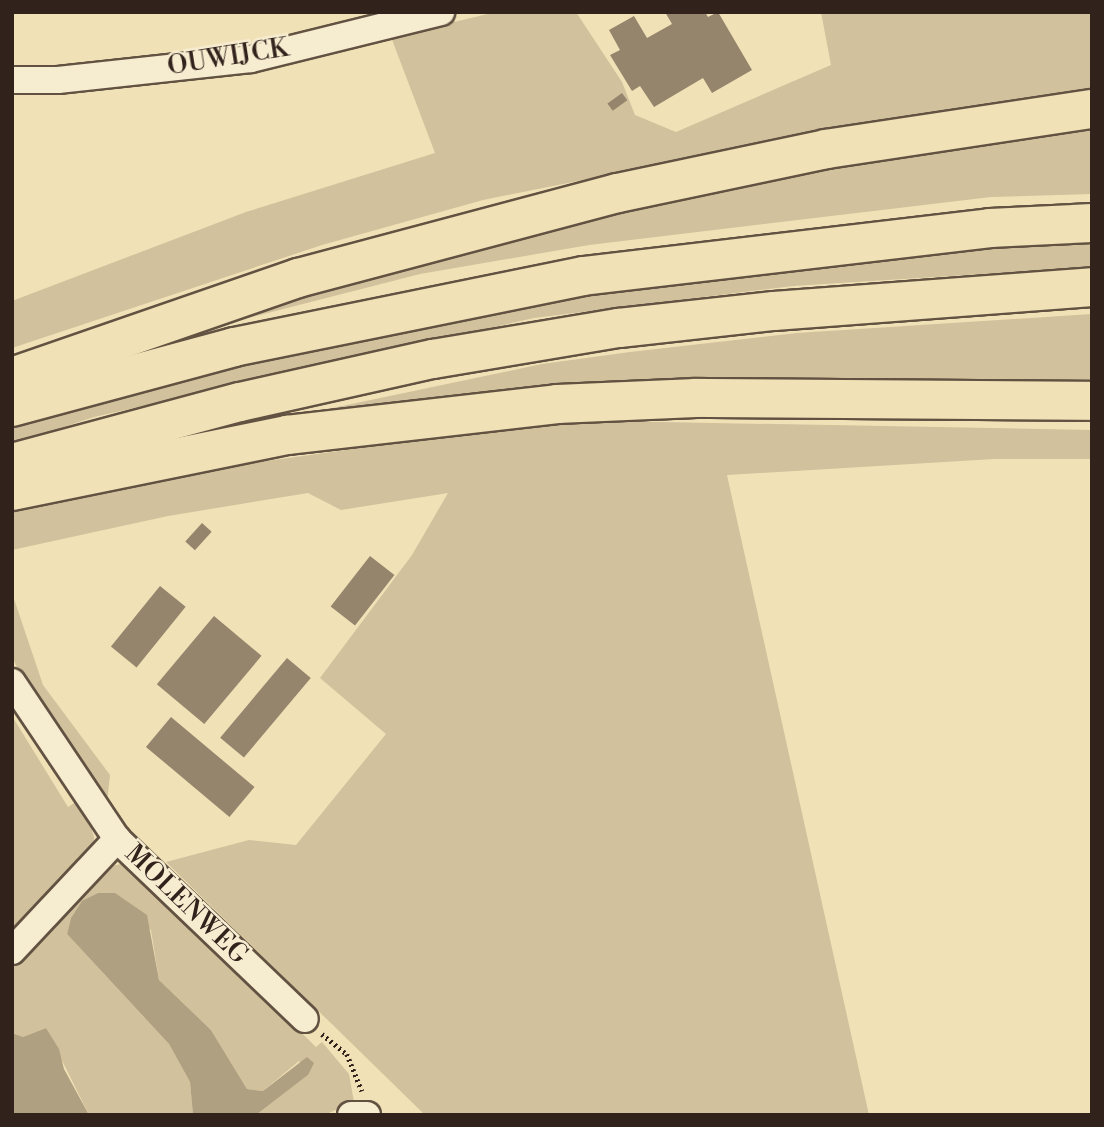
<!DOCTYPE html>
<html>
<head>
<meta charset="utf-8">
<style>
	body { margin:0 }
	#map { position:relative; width:1104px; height:1127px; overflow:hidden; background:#f1e1b6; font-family:"Libre Bodoni",serif }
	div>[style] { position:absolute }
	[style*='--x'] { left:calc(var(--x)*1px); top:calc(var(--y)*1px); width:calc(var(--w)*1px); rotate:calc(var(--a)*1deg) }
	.green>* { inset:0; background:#d1c19c }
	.water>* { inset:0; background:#b0a082 }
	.building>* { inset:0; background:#95856c; transform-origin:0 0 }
	.path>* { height:4.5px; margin-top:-2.25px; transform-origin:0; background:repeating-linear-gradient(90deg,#32221c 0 2px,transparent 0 5.5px) }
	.roads { filter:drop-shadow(2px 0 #625242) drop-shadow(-2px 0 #625242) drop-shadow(0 2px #625242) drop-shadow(0 -2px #625242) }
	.street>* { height:26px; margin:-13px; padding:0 13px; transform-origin:13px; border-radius:13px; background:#f6ecd0 }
	.highway>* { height:38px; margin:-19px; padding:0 19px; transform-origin:19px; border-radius:19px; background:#f1e1b6 }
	span { translate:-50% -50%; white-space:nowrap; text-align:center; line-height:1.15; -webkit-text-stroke:5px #f6ecd0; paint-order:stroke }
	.street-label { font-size:26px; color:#32221c }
	.frame { position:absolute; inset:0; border:14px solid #32221c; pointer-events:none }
</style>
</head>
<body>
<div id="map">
	<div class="green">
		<div style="clip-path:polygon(496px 12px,576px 12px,622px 82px,635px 115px,676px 132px,831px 65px,821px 12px,1092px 12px,1092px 89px,842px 128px,483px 200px,322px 245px,12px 348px,12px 301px,246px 212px,435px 153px,391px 37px)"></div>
		<div style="clip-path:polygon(1092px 118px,1092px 194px,991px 197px,589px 245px,420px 274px,198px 331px,306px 288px,625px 203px)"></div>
		<div style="clip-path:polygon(1092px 239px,1092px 267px,793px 286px,534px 318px,94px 417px,12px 444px,12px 423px,529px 290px,790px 258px)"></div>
		<div style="clip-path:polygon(1092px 314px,1092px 383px,223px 431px,542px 364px,630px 352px,797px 333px)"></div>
		<div style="clip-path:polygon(608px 421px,1092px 430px,1092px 459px,994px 459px,727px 475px,869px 1115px,425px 1115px,166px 862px,249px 840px,296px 845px,386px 734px,320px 678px,412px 555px,448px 493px,341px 510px,308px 493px,168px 516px,12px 550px,12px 512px,172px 474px,498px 429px)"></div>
		<div style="clip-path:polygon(12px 593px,43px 685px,110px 775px,107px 802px,31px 697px,14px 661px)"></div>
		<div style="clip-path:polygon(12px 716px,68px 807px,76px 802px,87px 815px,94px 837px,93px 849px,12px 939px)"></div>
		<div style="clip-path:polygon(121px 864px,184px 918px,316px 1047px,322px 1042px,349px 1074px,354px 1102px,324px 1115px,256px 1115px,308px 1075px,299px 1061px,263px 1091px,247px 1089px,211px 1030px,159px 980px,151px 930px,98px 893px,82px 902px,71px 918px,67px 934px,169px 1044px,190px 1082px,193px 1115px,89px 1115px,46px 1028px,23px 1037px,12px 1033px,12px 961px,103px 868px)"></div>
	</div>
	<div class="water">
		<div style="clip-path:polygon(98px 893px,115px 893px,147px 915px,159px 980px,211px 1030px,247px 1089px,263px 1091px,307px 1057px,314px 1063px,308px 1075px,256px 1115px,193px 1115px,190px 1082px,169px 1044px,67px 934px,71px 918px,82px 901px)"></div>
		<div style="clip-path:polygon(46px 1028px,59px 1049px,64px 1069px,89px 1115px,12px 1115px,12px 1033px,23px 1037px)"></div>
	</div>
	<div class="building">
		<div style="clip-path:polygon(665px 12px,705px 12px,708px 17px,718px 12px,752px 70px,712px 93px,703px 78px,654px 107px,640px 86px,632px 91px,610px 55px,620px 50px,609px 30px,634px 16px,647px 38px,672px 24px)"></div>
		<div style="left:622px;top:93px;width:9px;height:18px;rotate:54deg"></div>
		<div style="left:202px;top:523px;width:13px;height:25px;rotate:42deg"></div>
		<div style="left:370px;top:556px;width:31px;height:64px;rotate:38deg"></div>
		<div style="left:160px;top:586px;width:33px;height:78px;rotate:39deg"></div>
		<div style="left:214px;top:616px;width:62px;height:89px;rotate:40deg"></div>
		<div style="left:287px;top:658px;width:31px;height:104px;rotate:40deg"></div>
		<div style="left:171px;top:717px;width:109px;height:39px;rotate:40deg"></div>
	</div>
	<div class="path">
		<div style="--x:322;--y:1034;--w:32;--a:39"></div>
		<div style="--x:347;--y:1054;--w:40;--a:68"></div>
	</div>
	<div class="roads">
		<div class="street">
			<div style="--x:12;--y:80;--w:46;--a:0"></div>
			<div style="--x:58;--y:80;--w:194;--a:-6.2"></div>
			<div style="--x:251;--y:59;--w:196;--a:-13.9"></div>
			<div style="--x:12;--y:682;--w:189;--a:56.2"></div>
			<div style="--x:117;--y:839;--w:260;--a:43.8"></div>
			<div style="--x:12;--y:951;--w:154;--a:-46.8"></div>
			<div style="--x:351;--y:1115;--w:16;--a:0"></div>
		</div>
		<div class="highway">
			<div style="--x:12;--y:377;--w:303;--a:-19.1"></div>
			<div style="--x:298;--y:278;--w:331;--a:-14.9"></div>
			<div style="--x:618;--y:193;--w:213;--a:-11.9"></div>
			<div style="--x:826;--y:149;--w:269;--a:-8.6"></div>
			<div style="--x:12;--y:407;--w:230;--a:-15.1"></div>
			<div style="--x:234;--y:347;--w:356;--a:-11.5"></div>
			<div style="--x:583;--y:276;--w:410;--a:-6.7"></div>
			<div style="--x:990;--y:228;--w:102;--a:-2.8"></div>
			<div style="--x:12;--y:463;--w:236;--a:-15"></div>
			<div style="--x:240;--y:402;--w:198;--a:-12.6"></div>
			<div style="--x:433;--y:359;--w:189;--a:-9.5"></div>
			<div style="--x:619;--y:328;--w:156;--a:-6.3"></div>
			<div style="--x:774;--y:311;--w:319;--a:-4.3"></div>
			<div style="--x:12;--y:491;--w:281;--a:-11.5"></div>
			<div style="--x:287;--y:435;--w:272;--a:-6.5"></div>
			<div style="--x:557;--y:404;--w:139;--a:-2.5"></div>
			<div style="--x:696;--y:398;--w:396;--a:0.4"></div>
		</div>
	</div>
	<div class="street-label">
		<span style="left:228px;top:58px;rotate:-9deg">OUWIJCK</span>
		<span style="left:186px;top:905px;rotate:44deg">MOLENWEG</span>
	</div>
	<div class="frame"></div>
</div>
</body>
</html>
